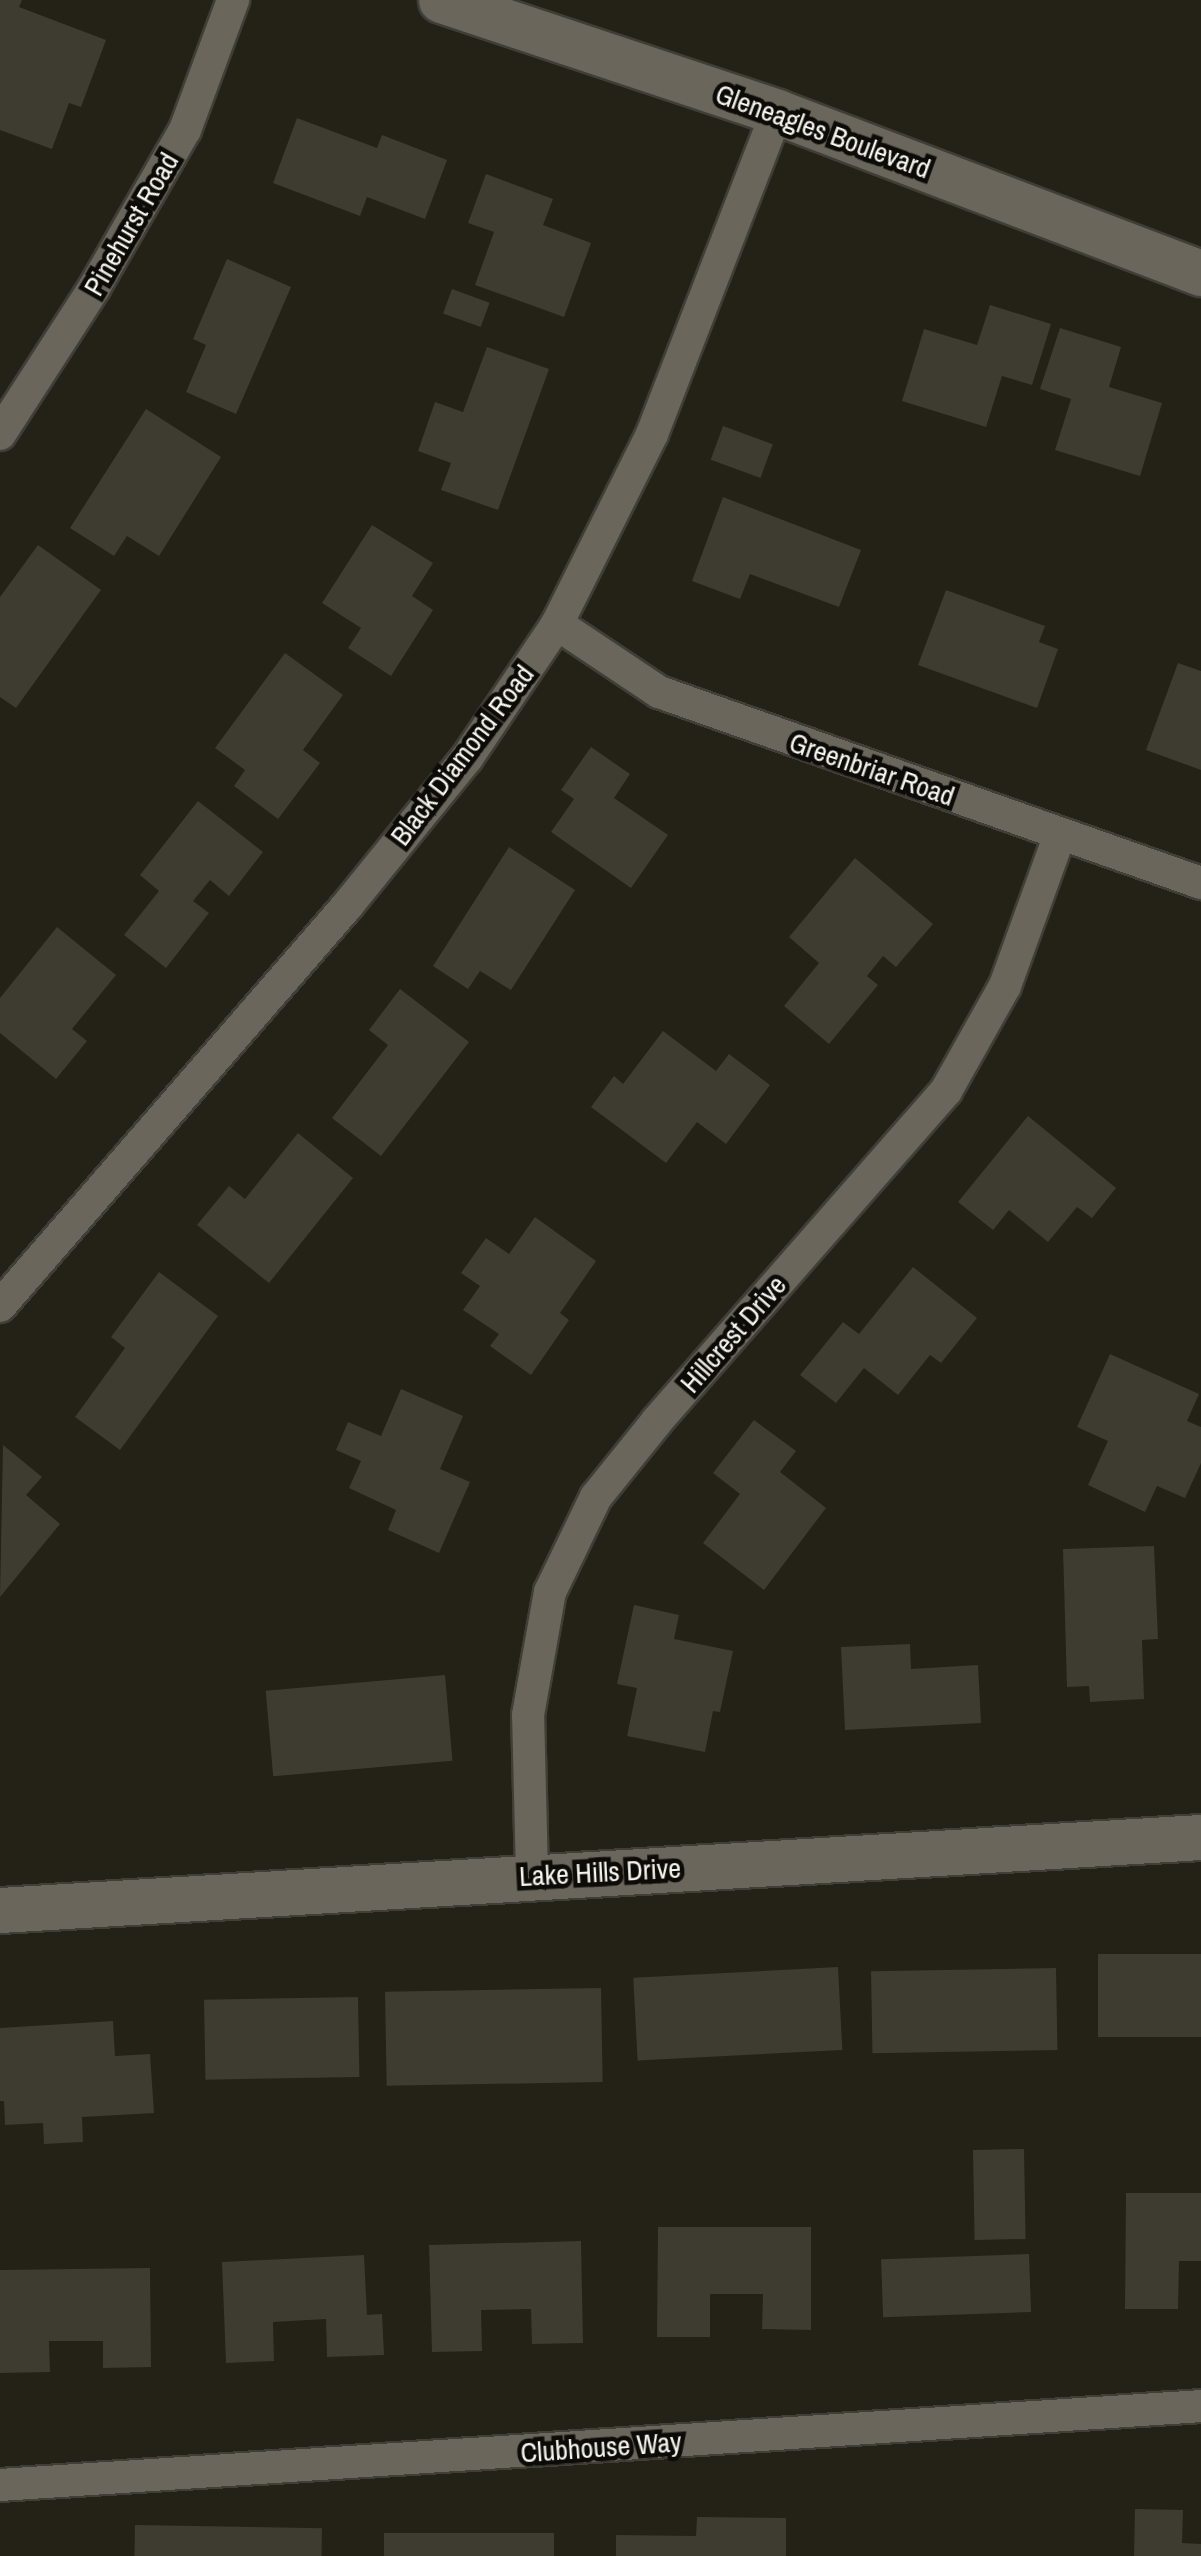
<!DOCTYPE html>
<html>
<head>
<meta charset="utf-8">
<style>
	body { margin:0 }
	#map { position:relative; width:1201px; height:2556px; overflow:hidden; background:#242117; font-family:"Archivo Narrow",sans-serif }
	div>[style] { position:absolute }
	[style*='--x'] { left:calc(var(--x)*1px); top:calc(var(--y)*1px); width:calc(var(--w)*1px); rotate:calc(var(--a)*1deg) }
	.building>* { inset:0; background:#3e3b30; transform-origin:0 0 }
	.roads { filter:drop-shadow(2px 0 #403e37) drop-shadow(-2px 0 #403e37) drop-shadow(0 2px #403e37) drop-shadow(0 -2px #403e37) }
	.street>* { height:32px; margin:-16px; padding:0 16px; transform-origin:16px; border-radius:16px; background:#6a665b }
	.secondary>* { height:45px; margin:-22.5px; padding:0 22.5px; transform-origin:22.5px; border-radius:22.5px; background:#6a665b }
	span { translate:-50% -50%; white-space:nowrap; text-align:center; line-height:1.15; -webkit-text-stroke:9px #0c0b07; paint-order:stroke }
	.street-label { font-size:28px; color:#f6f5ee }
</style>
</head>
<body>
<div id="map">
	<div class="building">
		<div style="clip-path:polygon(0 0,22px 0,19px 7px,106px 40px,81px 107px,69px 103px,52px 149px,0 130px)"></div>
		<div style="clip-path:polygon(297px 118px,377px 148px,382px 135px,447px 160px,425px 219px,367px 197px,360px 216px,273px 183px)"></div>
		<div style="clip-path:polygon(486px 174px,553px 199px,543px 225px,591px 243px,564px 317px,475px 285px,494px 232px,468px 223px)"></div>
		<div style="clip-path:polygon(227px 259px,291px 287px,236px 414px,186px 392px,206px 345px,193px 339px)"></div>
		<div style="left:452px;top:289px;width:40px;height:26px;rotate:20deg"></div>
		<div style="clip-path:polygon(990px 305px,1051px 324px,1032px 385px,1002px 376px,986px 427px,902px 401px,924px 329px,977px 345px)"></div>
		<div style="clip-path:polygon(1060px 328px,1121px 347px,1109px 387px,1162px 403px,1140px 476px,1055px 450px,1071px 399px,1040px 389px)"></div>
		<div style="clip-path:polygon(487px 347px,549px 369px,498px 510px,441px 490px,451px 463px,418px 451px,435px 402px,463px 412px)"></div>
		<div style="clip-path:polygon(146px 409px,221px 457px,159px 556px,127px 536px,114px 556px,70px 528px)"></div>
		<div style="left:723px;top:426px;width:53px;height:36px;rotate:20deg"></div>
		<div style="clip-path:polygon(723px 497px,861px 550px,839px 607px,750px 574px,740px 599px,692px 581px)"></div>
		<div style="clip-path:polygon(372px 525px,433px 563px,412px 596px,433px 610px,391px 676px,348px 648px,361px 628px,322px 603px)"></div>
		<div style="clip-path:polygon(38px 545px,101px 590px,16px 708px,0 697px,0 597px)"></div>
		<div style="clip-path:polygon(946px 590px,1045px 626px,1039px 642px,1058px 649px,1037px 708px,918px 665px)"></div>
		<div style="clip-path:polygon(285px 653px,343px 695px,303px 750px,320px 763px,278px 819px,234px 786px,245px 770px,215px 748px)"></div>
		<div style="clip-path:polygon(1178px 663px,1201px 671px,1201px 770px,1146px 750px)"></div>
		<div style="clip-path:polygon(591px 747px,630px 774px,614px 798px,668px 835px,631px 888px,551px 832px,574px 799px,561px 790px)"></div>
		<div style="clip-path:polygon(198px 801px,263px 852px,229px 896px,210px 880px,193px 901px,209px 913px,166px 968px,124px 935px,159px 891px,140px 875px)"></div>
		<div style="clip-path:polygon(509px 847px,575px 890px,511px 990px,480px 971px,468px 989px,433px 966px)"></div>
		<div style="clip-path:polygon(855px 858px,933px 924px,896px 967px,883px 956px,867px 976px,878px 985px,829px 1044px,784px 1006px,819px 963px,789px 937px)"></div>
		<div style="clip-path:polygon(57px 927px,116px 975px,72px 1029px,87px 1041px,56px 1079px,0 1033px,0 998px)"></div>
		<div style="clip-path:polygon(400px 989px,469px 1042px,381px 1156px,332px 1118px,388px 1045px,369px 1030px)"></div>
		<div style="clip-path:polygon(663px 1031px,716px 1071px,729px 1054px,770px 1085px,726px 1144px,697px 1122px,666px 1163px,591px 1107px,614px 1076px,623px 1084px)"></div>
		<div style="clip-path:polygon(1028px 1116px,1116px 1188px,1092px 1218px,1077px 1207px,1048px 1242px,1009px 1210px,993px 1230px,958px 1202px)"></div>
		<div style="clip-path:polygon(298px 1133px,353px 1178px,269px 1283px,197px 1225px,229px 1186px,245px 1199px)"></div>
		<div style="clip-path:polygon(535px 1217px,596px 1261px,560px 1313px,569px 1320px,531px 1375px,490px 1346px,499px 1334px,463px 1310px,480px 1286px,461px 1273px,486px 1238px,509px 1254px)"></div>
		<div style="clip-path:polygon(913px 1267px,977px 1318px,941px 1363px,930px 1355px,898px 1395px,864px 1368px,836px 1403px,800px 1375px,843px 1322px,859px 1334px)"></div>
		<div style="clip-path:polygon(159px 1272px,218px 1316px,120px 1450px,75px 1417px,125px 1348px,111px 1337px)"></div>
		<div style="clip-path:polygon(1110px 1354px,1199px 1394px,1187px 1421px,1201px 1427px,1201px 1463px,1185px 1498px,1157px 1486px,1145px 1512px,1088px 1485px,1108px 1441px,1077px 1427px)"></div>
		<div style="clip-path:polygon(401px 1389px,463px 1416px,440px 1469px,470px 1482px,439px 1553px,388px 1530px,396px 1510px,349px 1488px,361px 1461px,336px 1450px,348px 1422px,381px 1436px)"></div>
		<div style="clip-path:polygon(754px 1420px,796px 1451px,780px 1472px,826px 1508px,764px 1590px,703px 1543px,740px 1494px,713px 1473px)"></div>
		<div style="clip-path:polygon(3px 1445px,42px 1477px,26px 1495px,60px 1524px,0 1597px)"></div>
		<div style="clip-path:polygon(1154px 1546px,1158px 1639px,1142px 1640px,1144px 1699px,1090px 1702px,1089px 1686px,1067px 1687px,1063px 1549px)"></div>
		<div style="clip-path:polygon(634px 1605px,679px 1615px,674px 1639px,733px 1651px,720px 1712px,713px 1711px,705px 1752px,627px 1736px,637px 1688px,617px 1684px)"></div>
		<div style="clip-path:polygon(910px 1644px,911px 1669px,978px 1665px,981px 1723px,845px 1730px,841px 1647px)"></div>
		<div style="left:445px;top:1675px;width:86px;height:180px;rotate:85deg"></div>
		<div style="left:1201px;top:1954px;width:83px;height:103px;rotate:90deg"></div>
		<div style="left:838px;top:1967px;width:83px;height:205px;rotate:87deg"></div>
		<div style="left:1056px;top:1968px;width:82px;height:185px;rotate:89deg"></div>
		<div style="left:601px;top:1988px;width:94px;height:216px;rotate:89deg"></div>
		<div style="left:358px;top:1997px;width:80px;height:154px;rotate:89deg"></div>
		<div style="clip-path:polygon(113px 2021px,115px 2056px,150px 2054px,154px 2113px,82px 2117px,83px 2142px,44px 2144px,43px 2123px,5px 2125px,4px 2101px,0 2101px,0 2028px)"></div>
		<div style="left:1024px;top:2149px;width:90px;height:51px;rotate:89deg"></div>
		<div style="clip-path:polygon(1126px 2193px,1201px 2193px,1201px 2261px,1179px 2261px,1178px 2309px,1125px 2309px)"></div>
		<div style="clip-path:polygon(658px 2227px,811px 2227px,811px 2330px,762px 2329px,763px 2294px,710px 2294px,710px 2337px,657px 2337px)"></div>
		<div style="clip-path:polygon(581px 2241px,583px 2343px,532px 2344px,531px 2309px,481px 2310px,482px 2351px,432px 2352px,429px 2245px)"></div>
		<div style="left:1029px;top:2254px;width:58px;height:148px;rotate:88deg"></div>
		<div style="clip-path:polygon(364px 2255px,367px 2315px,382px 2314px,384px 2355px,327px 2357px,326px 2319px,273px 2322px,274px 2361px,226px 2363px,222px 2262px)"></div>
		<div style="clip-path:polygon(150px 2268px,151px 2367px,103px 2368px,103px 2341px,49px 2341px,50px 2372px,0 2373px,0 2270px)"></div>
		<div style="clip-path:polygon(1135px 2509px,1183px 2510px,1182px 2543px,1201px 2544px,1201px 2556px,1134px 2556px)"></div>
		<div style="clip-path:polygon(697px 2517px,786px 2518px,786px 2556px,616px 2556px,616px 2535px,696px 2536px)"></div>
		<div style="left:135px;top:2525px;width:187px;height:31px;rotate:1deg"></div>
		<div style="left:554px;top:2533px;width:23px;height:170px;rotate:90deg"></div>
	</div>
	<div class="roads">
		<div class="street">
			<div style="--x:0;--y:434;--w:174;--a:-57.2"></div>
			<div style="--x:94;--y:288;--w:182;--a:-60.1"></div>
			<div style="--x:185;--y:130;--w:139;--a:-69.7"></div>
			<div style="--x:557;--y:624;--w:123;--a:33.7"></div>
			<div style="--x:659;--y:692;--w:575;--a:19.41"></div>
			<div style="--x:0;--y:1306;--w:530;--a:-49.06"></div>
			<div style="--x:347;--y:906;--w:191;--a:-51"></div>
			<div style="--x:467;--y:758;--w:161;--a:-56.1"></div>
			<div style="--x:557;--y:624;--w:212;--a:-63.4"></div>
			<div style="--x:652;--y:434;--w:345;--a:-68.8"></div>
			<div style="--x:532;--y:1875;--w:160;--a:-91.4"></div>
			<div style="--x:528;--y:1715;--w:125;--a:-79.9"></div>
			<div style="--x:550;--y:1592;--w:106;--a:-64.2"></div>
			<div style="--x:596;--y:1497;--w:97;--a:-51.2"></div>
			<div style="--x:657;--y:1421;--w:439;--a:-48.8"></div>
			<div style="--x:946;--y:1091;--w:120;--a:-60.7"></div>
			<div style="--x:1005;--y:986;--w:162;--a:-70.1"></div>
			<div style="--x:0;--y:2485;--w:1204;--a:-3.76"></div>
		</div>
		<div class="secondary">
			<div style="--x:441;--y:0;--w:354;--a:18.4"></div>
			<div style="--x:777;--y:112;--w:454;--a:20.8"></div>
			<div style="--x:0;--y:1910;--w:1203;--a:-3.48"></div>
		</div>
	</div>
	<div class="street-label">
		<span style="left:823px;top:131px;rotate:20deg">Gleneagles Boulevard</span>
		<span style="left:131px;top:224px;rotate:-60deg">Pinehurst Road</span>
		<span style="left:462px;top:755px;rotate:-53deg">Black Diamond Road</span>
		<span style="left:872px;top:769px;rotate:19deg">Greenbriar Road</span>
		<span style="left:733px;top:1334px;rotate:-49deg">Hillcrest Drive</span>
		<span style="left:600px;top:1872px;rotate:-3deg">Lake Hills Drive</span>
		<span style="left:601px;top:2447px;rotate:-4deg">Clubhouse Way</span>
	</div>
</div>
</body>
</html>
